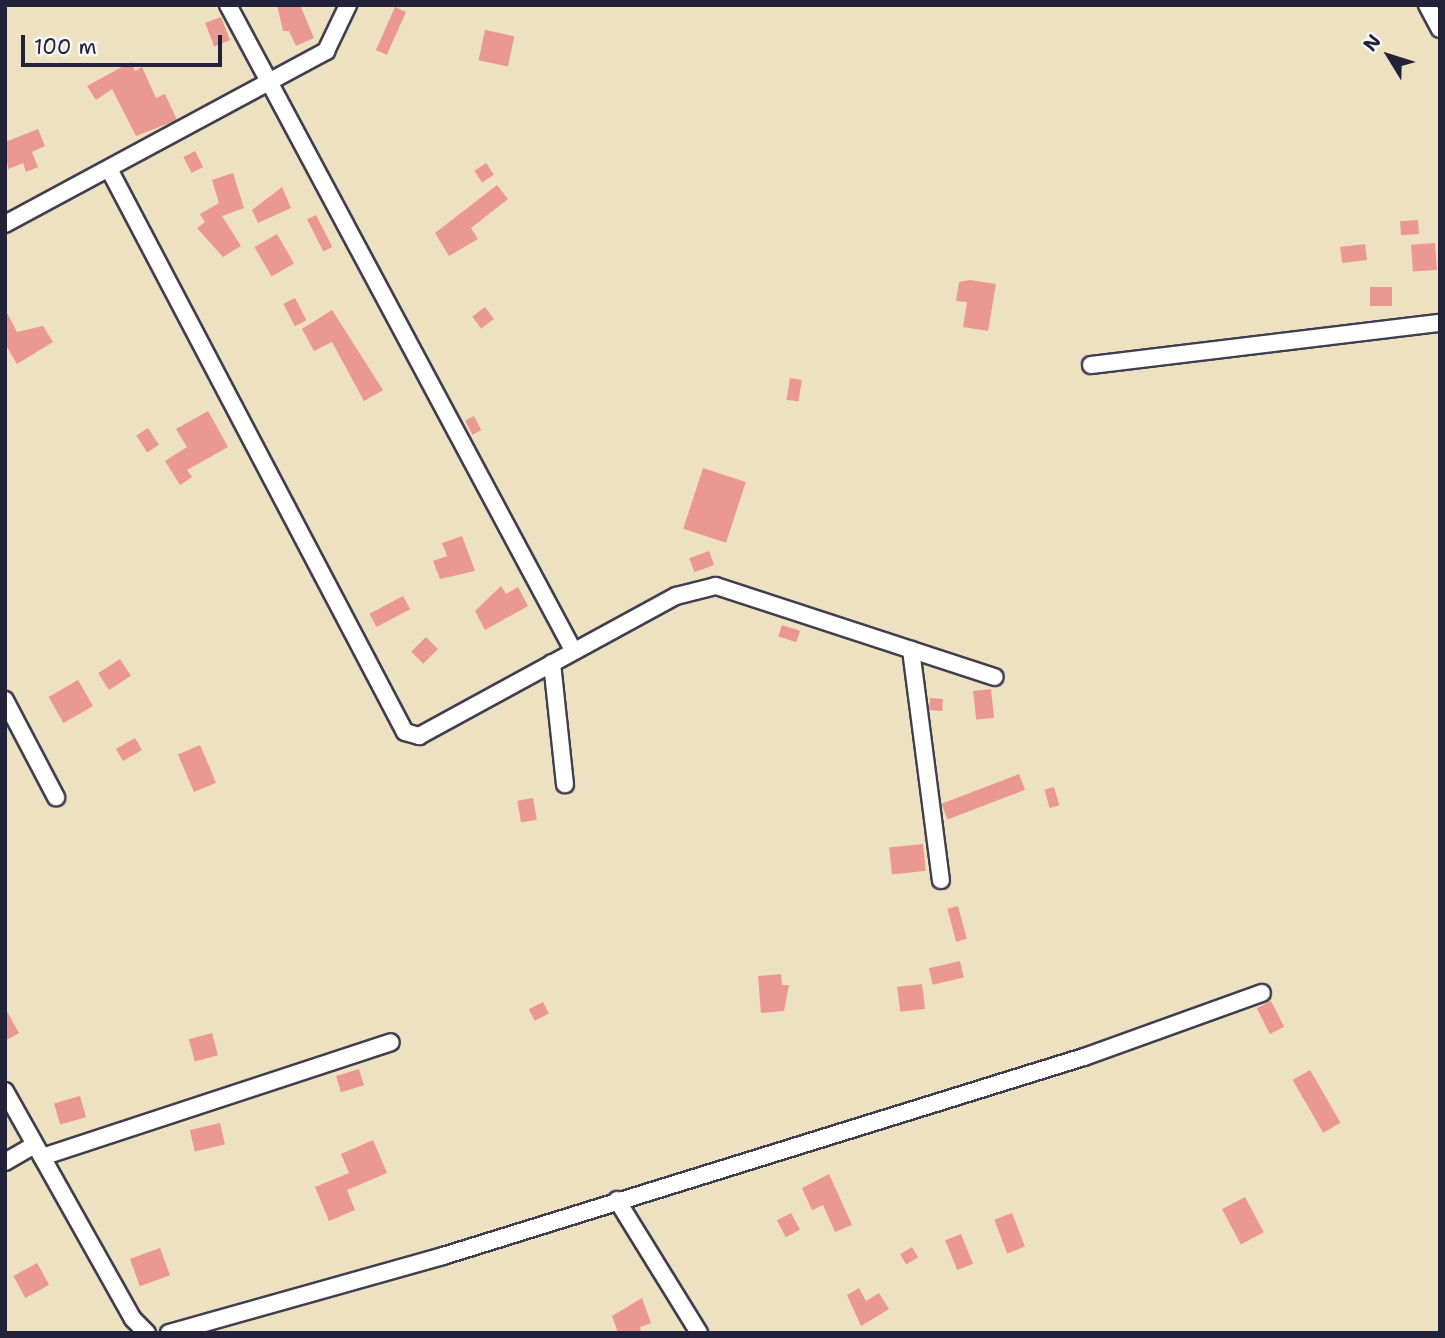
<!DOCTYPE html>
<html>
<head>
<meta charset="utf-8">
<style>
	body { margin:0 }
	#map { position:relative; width:1445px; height:1338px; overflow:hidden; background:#ede1c2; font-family:"Shantell Sans",sans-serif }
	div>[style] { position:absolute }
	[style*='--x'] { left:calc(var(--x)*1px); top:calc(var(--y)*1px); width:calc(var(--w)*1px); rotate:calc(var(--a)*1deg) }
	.building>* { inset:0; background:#eb9893; transform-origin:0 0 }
	.roads { filter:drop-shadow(2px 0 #403f4f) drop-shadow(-2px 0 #403f4f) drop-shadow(0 2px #403f4f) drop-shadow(0 -2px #403f4f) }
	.minor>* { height:16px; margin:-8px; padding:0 8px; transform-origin:8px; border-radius:8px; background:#fff }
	span { translate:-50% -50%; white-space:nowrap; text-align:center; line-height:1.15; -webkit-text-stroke:7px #f6f6f2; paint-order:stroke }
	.frame { position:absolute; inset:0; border:7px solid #22223b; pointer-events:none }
	.north { position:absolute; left:1354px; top:21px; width:70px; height:70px; -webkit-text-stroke:5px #f6f6f2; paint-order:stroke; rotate:308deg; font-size:19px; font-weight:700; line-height:28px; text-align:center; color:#22223b }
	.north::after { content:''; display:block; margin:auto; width:24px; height:32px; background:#22223b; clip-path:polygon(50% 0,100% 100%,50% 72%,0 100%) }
	.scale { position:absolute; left:21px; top:35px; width:201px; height:32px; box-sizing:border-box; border:4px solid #22223b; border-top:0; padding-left:9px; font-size:21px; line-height:24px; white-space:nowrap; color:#22223b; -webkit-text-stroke:5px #f6f6f2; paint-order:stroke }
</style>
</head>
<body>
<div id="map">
	<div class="building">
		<div style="clip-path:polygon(277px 5px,300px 5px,314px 38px,296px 46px,289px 31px,283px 31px)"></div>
		<div style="left:395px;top:7px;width:12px;height:47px;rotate:24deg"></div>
		<div style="left:221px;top:17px;width:25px;height:17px;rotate:69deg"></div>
		<div style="left:485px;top:30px;width:30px;height:31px;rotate:12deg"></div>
		<div style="clip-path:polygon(131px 62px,135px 71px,142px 67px,156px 98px,165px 94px,177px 120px,136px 136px,112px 89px,96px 100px,87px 86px)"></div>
		<div style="clip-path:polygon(38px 129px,45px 146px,32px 152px,38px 167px,26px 172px,23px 163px,8px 169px,5px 142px)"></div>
		<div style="left:195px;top:151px;width:18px;height:13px;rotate:63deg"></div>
		<div style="left:486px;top:163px;width:14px;height:14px;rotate:56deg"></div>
		<div style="clip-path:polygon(233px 173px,244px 208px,222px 216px,241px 246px,223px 257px,197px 228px,205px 222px,200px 214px,219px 203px,212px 180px)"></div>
		<div style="clip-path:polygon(497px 185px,508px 199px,471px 228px,478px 239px,449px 256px,435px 233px)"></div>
		<div style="clip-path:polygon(282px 187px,291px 208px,258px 223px,252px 210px)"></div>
		<div style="left:316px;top:215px;width:36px;height:10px;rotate:63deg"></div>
		<div style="left:1418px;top:220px;width:14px;height:18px;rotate:86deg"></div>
		<div style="left:277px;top:234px;width:34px;height:26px;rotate:60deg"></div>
		<div style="left:1435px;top:243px;width:27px;height:24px;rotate:86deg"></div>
		<div style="left:1365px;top:244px;width:16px;height:25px;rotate:83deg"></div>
		<div style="clip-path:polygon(970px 280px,996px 284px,988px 331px,963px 327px,967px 302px,956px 301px,959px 282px)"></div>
		<div style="left:1370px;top:287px;width:22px;height:19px"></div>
		<div style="left:295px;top:298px;width:25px;height:13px;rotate:63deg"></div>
		<div style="left:485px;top:307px;width:15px;height:16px;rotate:53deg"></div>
		<div style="clip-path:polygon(5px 309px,17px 332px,43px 326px,53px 342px,17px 364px,5px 344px)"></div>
		<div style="clip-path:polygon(332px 310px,383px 390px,364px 401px,332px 342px,314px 351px,302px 329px)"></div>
		<div style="left:790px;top:378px;width:12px;height:22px;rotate:9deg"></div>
		<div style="clip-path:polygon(208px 411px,228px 447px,187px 470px,192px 477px,180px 485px,165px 461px,187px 447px,176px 429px)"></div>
		<div style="left:474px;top:416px;width:16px;height:10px;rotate:63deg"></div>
		<div style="left:148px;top:428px;width:20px;height:14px;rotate:57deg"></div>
		<div style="left:703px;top:468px;width:45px;height:64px;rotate:18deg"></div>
		<div style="clip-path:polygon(462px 536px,475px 571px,440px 579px,433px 561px,447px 556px,442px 543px)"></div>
		<div style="left:709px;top:551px;width:15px;height:21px;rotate:70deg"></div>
		<div style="clip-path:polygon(501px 586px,506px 594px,518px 587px,528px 606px,485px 630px,475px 611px)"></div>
		<div style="left:403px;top:596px;width:15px;height:38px;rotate:62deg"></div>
		<div style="left:782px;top:625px;width:19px;height:12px;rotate:18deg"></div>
		<div style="left:426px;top:637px;width:17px;height:21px;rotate:45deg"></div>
		<div style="left:120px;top:659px;width:20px;height:26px;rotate:57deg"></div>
		<div style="left:78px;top:680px;width:30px;height:34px;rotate:60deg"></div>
		<div style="left:991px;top:689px;width:29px;height:18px;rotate:84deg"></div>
		<div style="left:930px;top:698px;width:13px;height:12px;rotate:4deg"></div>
		<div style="left:135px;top:738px;width:14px;height:22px;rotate:60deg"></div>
		<div style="left:200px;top:745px;width:41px;height:24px;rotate:67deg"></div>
		<div style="left:1019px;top:774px;width:17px;height:83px;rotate:69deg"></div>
		<div style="left:1054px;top:787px;width:19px;height:10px;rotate:74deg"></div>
		<div style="left:533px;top:798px;width:22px;height:16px;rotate:80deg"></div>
		<div style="left:923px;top:844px;width:27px;height:34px;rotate:84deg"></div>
		<div style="left:958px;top:906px;width:34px;height:11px;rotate:75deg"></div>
		<div style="left:960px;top:961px;width:17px;height:32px;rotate:77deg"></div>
		<div style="clip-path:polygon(781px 974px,782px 985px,789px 985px,784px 1011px,761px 1013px,758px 976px)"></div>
		<div style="left:922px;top:984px;width:25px;height:25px;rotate:83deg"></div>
		<div style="left:1271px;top:1001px;width:29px;height:16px;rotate:63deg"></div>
		<div style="left:543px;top:1002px;width:13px;height:16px;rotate:63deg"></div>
		<div style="clip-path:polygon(5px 1008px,19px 1033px,5px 1041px)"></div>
		<div style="left:212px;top:1033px;width:23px;height:24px;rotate:75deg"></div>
		<div style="left:359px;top:1069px;width:17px;height:24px;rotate:73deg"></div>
		<div style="left:1310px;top:1070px;width:61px;height:20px;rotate:60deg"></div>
		<div style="left:80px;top:1096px;width:22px;height:27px;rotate:74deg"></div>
		<div style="left:220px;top:1123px;width:22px;height:31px;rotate:77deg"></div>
		<div style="clip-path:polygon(373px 1140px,387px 1173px,347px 1190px,355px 1210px,329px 1221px,315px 1187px,349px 1173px,341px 1154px)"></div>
		<div style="clip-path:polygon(829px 1174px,852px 1225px,835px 1232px,823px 1205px,812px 1210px,802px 1188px)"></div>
		<div style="left:1245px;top:1197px;width:40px;height:26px;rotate:62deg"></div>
		<div style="left:791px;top:1213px;width:19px;height:16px;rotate:62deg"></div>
		<div style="left:1012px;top:1213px;width:36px;height:19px;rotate:69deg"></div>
		<div style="left:961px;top:1234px;width:32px;height:17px;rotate:68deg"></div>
		<div style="left:912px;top:1247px;width:12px;height:14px;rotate:59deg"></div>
		<div style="left:160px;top:1248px;width:29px;height:32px;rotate:70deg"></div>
		<div style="left:37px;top:1263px;width:25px;height:27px;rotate:61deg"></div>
		<div style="clip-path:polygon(859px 1288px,866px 1301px,879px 1293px,889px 1309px,861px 1326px,847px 1295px)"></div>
		<div style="clip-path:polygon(642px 1298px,651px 1323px,640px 1327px,641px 1333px,618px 1333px,612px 1316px)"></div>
	</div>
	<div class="roads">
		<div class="minor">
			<div style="--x:228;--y:5;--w:731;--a:61.86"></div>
			<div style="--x:1427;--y:5;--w:27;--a:62"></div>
			<div style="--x:109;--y:169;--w:636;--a:62.27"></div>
			<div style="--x:405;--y:732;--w:15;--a:16"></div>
			<div style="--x:419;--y:736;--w:293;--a:-28.6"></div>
			<div style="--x:676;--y:596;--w:41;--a:-14"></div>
			<div style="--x:716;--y:586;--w:293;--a:18.1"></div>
			<div style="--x:5;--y:224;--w:365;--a:-28.3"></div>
			<div style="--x:326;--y:51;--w:51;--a:-64.4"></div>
			<div style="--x:1091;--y:365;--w:352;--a:-6.9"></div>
			<div style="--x:911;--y:650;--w:232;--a:82.6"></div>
			<div style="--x:552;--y:663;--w:122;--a:83.9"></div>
			<div style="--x:5;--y:700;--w:110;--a:62.3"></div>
			<div style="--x:5;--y:1091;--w:261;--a:60.7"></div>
			<div style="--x:133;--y:1319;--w:20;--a:45"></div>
			<div style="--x:42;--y:1157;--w:367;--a:-18.2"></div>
			<div style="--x:5;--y:1162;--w:34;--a:-30"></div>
			<div style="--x:617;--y:1200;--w:156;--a:58.3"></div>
			<div style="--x:169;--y:1333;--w:285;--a:-15.7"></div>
			<div style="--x:443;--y:1256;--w:671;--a:-17.25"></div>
			<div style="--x:1084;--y:1057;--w:189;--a:-19.8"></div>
		</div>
	</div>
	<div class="frame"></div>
	<div class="north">N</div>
	<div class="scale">100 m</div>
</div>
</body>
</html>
